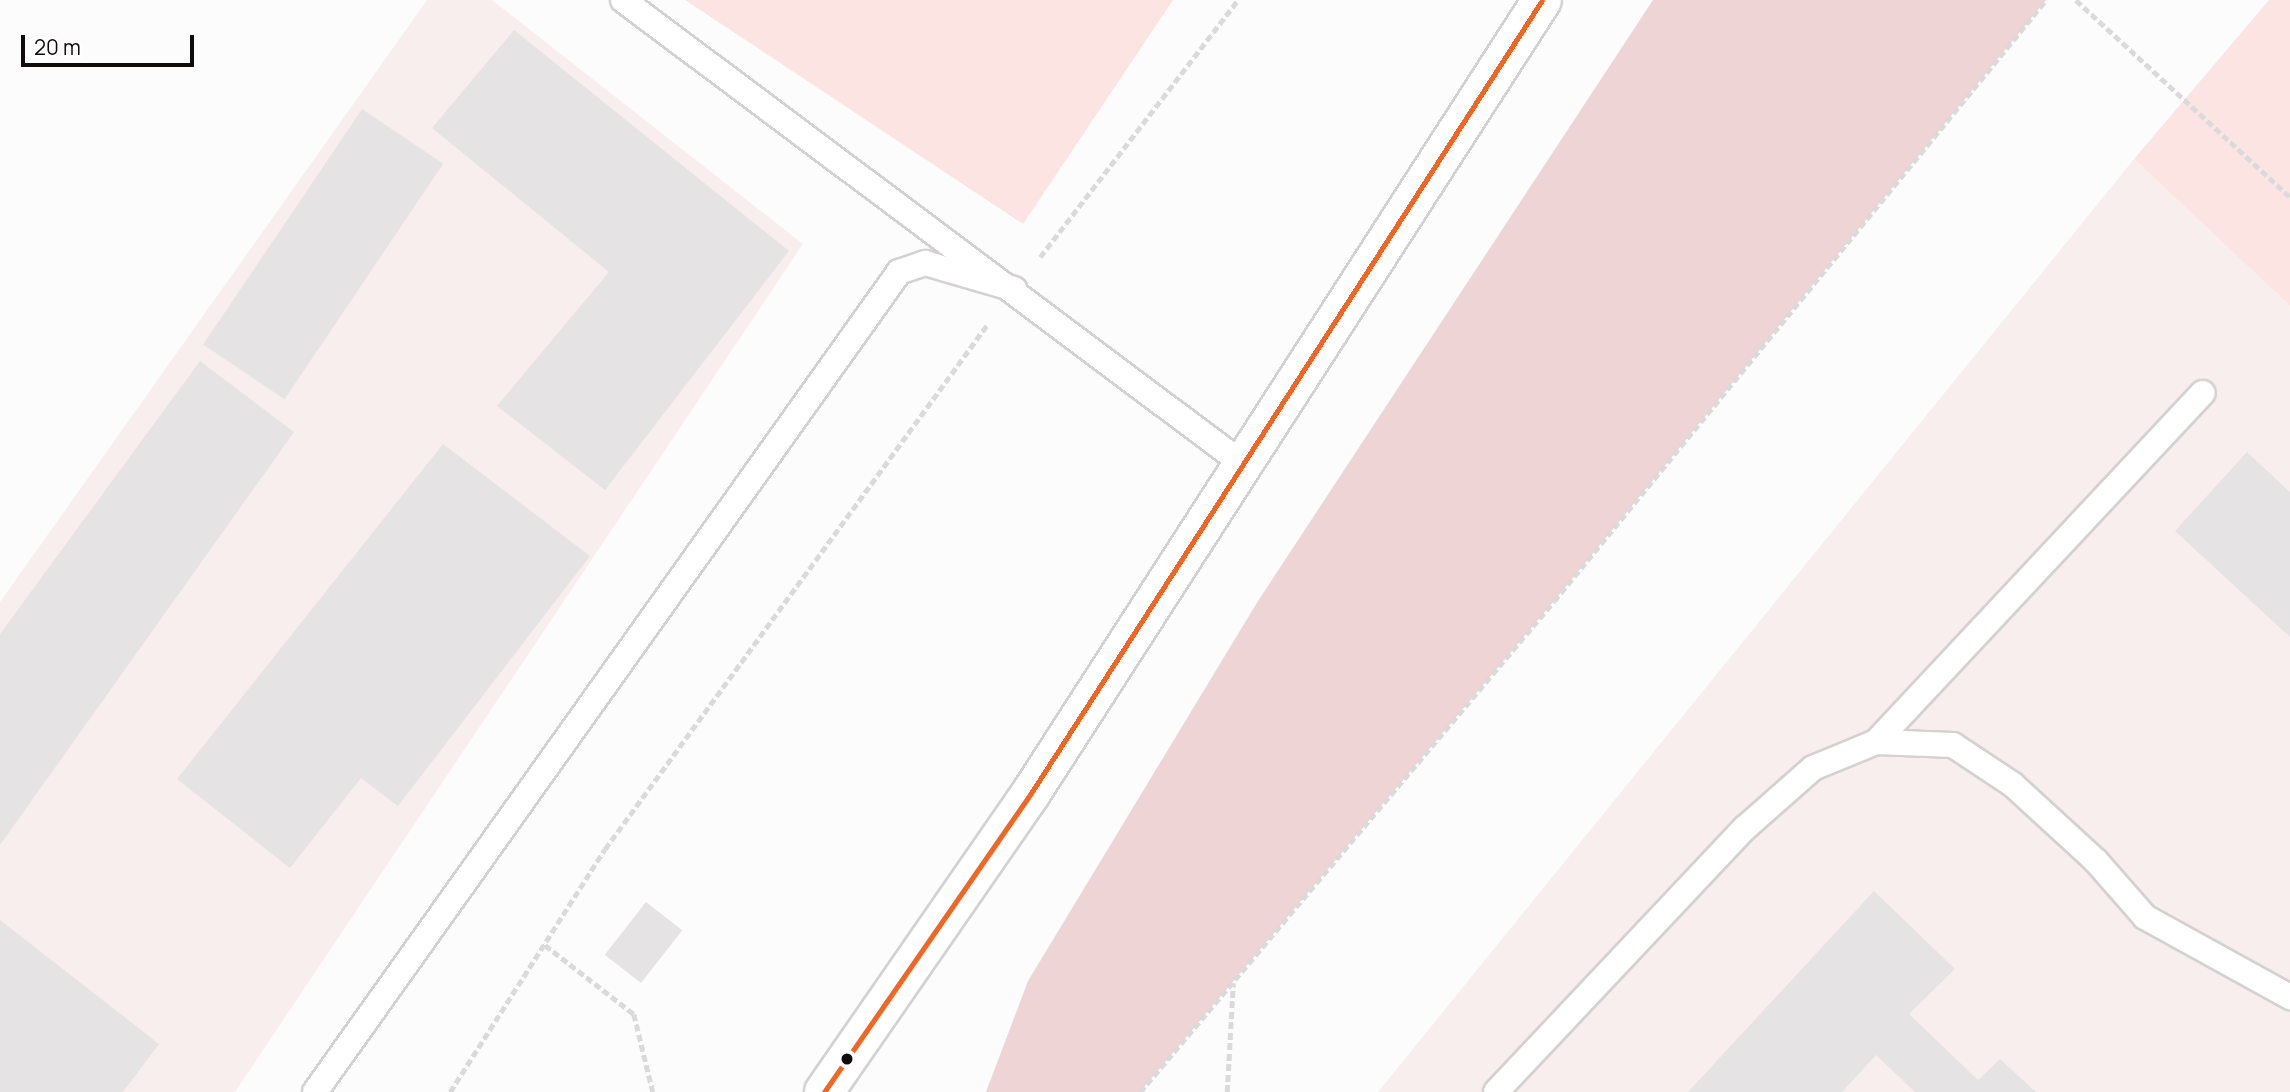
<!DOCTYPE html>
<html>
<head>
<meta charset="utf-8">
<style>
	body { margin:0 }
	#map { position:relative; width:2290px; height:1092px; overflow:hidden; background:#fdfcfc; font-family:Manrope,sans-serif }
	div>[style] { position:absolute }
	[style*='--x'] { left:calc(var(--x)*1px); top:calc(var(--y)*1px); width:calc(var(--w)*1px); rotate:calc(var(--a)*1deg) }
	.built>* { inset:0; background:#f9eeee }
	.green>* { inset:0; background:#fce4e3 }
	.forest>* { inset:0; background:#eed4d4 }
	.building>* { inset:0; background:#e5e3e3; transform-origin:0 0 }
	.path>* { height:4.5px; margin-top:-2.25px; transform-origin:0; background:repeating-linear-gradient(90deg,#dbdada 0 7px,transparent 0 10.5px) }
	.roads { filter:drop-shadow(2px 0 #d4d1d1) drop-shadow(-2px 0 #d4d1d1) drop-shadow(0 2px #d4d1d1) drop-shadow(0 -2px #d4d1d1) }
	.lane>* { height:24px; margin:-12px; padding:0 12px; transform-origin:12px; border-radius:12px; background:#fff }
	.secondary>* { height:38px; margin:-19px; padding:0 19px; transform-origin:19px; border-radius:19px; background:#fff }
	.bus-1>* { height:5px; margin:-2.5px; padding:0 2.5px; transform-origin:2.5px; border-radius:2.5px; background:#f26522 }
	.dots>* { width:19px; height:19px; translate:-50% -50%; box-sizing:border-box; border:4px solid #fff; border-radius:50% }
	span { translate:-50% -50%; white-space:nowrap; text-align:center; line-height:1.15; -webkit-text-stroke:5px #fff; paint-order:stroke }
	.scale { position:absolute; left:21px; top:35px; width:173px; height:32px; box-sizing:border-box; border:4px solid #110c0c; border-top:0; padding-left:9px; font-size:21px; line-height:24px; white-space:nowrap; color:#110c0c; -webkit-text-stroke:5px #fff; paint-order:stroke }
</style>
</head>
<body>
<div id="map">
	<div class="built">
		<div style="clip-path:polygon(427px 0,492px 0,803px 244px,235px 1092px,0 1092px,0 602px)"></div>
		<div style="clip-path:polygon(2134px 159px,2290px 306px,2290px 1092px,1378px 1092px)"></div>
	</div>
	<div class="green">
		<div style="clip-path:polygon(685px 0,1173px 0,1023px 224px)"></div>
		<div style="clip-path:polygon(2269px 0,2290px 0,2290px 306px,2134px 159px)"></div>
	</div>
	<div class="forest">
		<div style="clip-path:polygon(1653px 0,2046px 0,1554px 601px,1140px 1092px,986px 1092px,1028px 981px,1258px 601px)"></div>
	</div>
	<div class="building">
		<div style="clip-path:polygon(514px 30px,789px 251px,605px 490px,497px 406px,609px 272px,432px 128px)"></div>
		<div style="left:362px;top:109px;width:98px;height:284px;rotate:34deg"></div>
		<div style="clip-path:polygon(200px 361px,294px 432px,0 845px,0 634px)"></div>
		<div style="clip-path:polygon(443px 444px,590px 556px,398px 806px,361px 778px,290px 868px,177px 779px)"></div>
		<div style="clip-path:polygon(2247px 452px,2290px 492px,2290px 637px,2175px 531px)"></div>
		<div style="clip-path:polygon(1874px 891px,1955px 969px,1909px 1014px,1978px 1080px,2000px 1059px,2036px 1092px,1915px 1092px,1876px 1055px,1842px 1092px,1688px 1092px)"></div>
		<div style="left:646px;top:902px;width:46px;height:67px;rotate:38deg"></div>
		<div style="clip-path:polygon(0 920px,159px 1044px,123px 1092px,0 1092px)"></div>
	</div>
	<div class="path">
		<div style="--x:2076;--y:0;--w:291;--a:42.6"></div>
		<div style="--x:1040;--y:257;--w:324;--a:-52.4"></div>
		<div style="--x:545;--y:945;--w:113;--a:37.8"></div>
		<div style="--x:634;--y:1014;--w:80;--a:76.3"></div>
		<div style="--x:450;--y:1092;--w:288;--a:-57.5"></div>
		<div style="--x:605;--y:849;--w:648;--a:-53.91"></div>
		<div style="--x:1140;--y:1092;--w:642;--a:-49.86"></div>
		<div style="--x:1554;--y:601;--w:777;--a:-50.7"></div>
		<div style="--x:1227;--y:1092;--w:109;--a:-86.8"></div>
	</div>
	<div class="roads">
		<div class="lane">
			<div style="--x:623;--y:0;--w:774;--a:36.81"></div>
			<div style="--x:1876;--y:742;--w:478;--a:-46.9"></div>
			<div style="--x:315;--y:1092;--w:1007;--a:-54.54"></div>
			<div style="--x:899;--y:272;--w:28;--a:-19"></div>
			<div style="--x:925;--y:263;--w:93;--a:16.3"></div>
			<div style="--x:1496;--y:1092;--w:363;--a:-46.7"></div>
			<div style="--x:1745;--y:828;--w:91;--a:-41.4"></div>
			<div style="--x:1813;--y:768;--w:68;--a:-22.4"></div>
			<div style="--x:1876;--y:742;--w:77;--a:2.2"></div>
			<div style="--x:1953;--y:745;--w:71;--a:33.5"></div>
			<div style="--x:2012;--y:784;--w:114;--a:42.5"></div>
			<div style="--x:2096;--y:861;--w:74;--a:48.8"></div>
			<div style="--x:2145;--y:917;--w:166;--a:28.9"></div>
		</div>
		<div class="secondary">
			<div style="--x:824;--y:1092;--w:364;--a:-55.3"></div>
			<div style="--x:1031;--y:793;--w:943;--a:-57.2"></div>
		</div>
	</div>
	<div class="bus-1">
		<div style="--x:824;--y:1092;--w:364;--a:-55.3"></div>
		<div style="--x:1031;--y:793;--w:943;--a:-57.2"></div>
	</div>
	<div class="dots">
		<div style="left:847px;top:1059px;background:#110c0c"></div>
	</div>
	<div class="scale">20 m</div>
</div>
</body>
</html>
